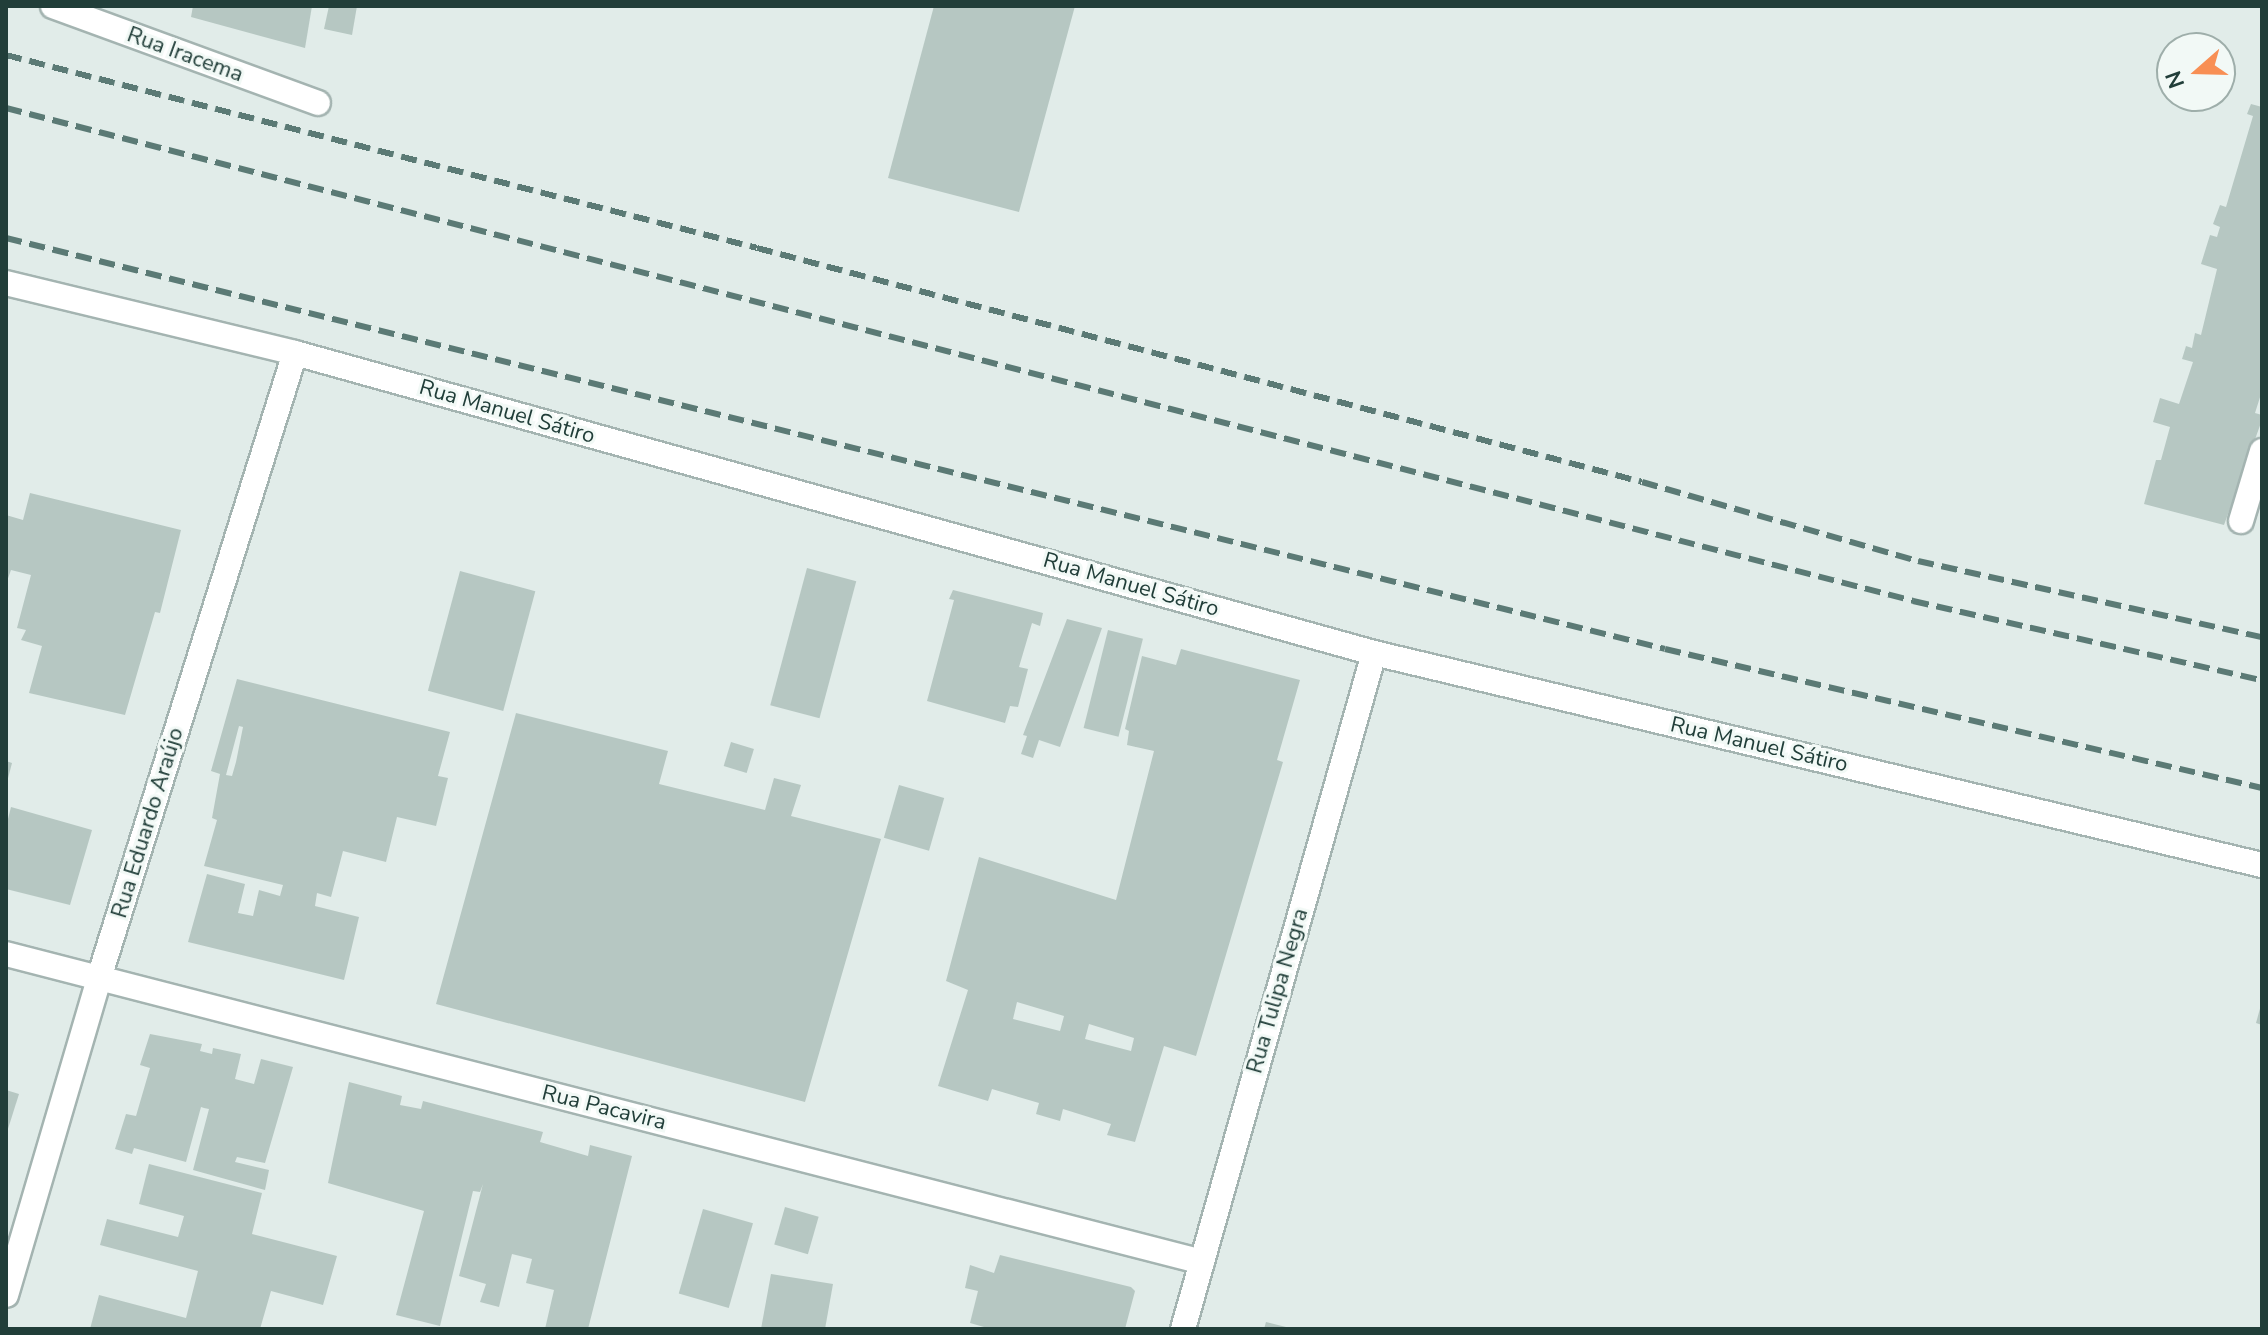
<!DOCTYPE html>
<html>
<head>
<meta charset="utf-8">
<style>
	body { margin:0 }
	#map { position:relative; width:2268px; height:1335px; overflow:hidden; background:#e1ece9; font-family:"Nunito Sans",sans-serif }
	div>[style] { position:absolute }
	[style*='--x'] { left:calc(var(--x)*1px); top:calc(var(--y)*1px); width:calc(var(--w)*1px); rotate:calc(var(--a)*1deg) }
	.building>* { inset:0; background:#b6c7c2; transform-origin:0 0 }
	.roads { filter:drop-shadow(2px 0 #a4b4b1) drop-shadow(-2px 0 #a4b4b1) drop-shadow(0 2px #a4b4b1) drop-shadow(0 -2px #a4b4b1) }
	.street>* { height:24px; margin:-12px; padding:0 12px; transform-origin:12px; border-radius:12px; background:#fff }
	.rail>* { height:6px; margin-top:-3px; transform-origin:0; background:repeating-linear-gradient(90deg,#5b7a75 0 16px,transparent 0 24px) }
	span { translate:-50% -50%; white-space:nowrap; text-align:center; line-height:1.15; -webkit-text-stroke:6px #f2f9f6; paint-order:stroke }
	.street-label { font-size:22px; color:#213e39 }
	.frame { position:absolute; inset:0; border:8px solid #213e39; pointer-events:none }
	.north { position:absolute; left:2156px; top:32px; width:80px; height:80px; box-sizing:border-box; background:#f2f9f6; border:2px solid #9eaeaa; border-radius:50%; rotate:250deg; font-size:22px; font-weight:700; line-height:32px; text-align:center; color:#213e39 }
	.north::after { content:''; display:block; margin:auto; width:28px; height:36px; background:#f88f54; clip-path:polygon(50% 0,100% 100%,50% 72%,0 100%) }
</style>
</head>
<body>
<div id="map">
	<div class="building">
		<div style="clip-path:polygon(193px 6px,312px 6px,305px 48px,191px 17px)"></div>
		<div style="clip-path:polygon(329px 6px,357px 6px,352px 35px,324px 29px)"></div>
		<div style="clip-path:polygon(934px 6px,1075px 6px,1019px 212px,888px 178px)"></div>
		<div style="clip-path:polygon(2251px 104px,2262px 107px,2262px 391px,2255px 413px,2262px 415px,2262px 420px,2224px 525px,2144px 504px,2156px 460px,2161px 460px,2170px 427px,2153px 422px,2160px 398px,2179px 404px,2193px 362px,2182px 359px,2186px 346px,2192px 348px,2195px 333px,2201px 335px,2217px 269px,2201px 264px,2210px 235px,2217px 237px,2220px 227px,2213px 224px,2220px 205px,2226px 207px,2253px 116px,2247px 114px)"></div>
		<div style="clip-path:polygon(30px 493px,181px 530px,160px 613px,155px 612px,125px 715px,29px 693px,42px 646px,21px 640px,26px 630px,17px 628px,31px 575px,11px 570px,6px 584px,6px 515px,23px 520px)"></div>
		<div style="left:807px;top:568px;width:51px;height:142px;rotate:15deg"></div>
		<div style="left:460px;top:571px;width:78px;height:124px;rotate:15deg"></div>
		<div style="clip-path:polygon(953px 590px,1043px 613px,1040px 626px,1032px 623px,1019px 667px,1028px 669px,1018px 707px,1010px 706px,1005px 723px,927px 701px,954px 600px,949px 599px)"></div>
		<div style="clip-path:polygon(1067px 619px,1102px 628px,1060px 747px,1039px 740px,1033px 758px,1021px 754px,1027px 736px,1023px 735px)"></div>
		<div style="left:1108px;top:630px;width:36px;height:101px;rotate:14deg"></div>
		<div style="clip-path:polygon(evenodd,1181px 649px,1300px 680px,1277px 760px,1283px 762px,1196px 1056px,1164px 1046px,1135px 1142px,1107px 1135px,1111px 1124px,1063px 1109px,1060px 1121px,1036px 1114px,1039px 1103px,992px 1089px,988px 1101px,938px 1086px,968px 990px,946px 981px,979px 857px,1116px 900px,1154px 751px,1127px 745px,1129px 731px,1125px 729px,1142px 656px,1176px 665px,1181px 649px,1017px 1002px,1064px 1016px,1060px 1031px,1013px 1019px,1017px 1002px,1181px 649px,1089px 1024px,1134px 1038px,1131px 1051px,1085px 1039px,1089px 1024px)"></div>
		<div style="clip-path:polygon(evenodd,237px 679px,450px 732px,438px 776px,448px 778px,436px 826px,397px 817px,386px 862px,343px 851px,331px 897px,317px 893px,315px 906px,359px 917px,344px 980px,188px 942px,207px 874px,245px 884px,238px 913px,253px 916px,259px 890px,280px 896px,283px 885px,204px 866px,217px 820px,212px 818px,220px 774px,211px 771px,237px 679px,239px 726px,243px 727px,236px 762px,232px 776px,226px 775px,239px 726px)"></div>
		<div style="clip-path:polygon(516px 713px,668px 751px,659px 784px,765px 810px,774px 778px,801px 785px,791px 816px,881px 839px,805px 1102px,436px 1004px)"></div>
		<div style="left:731px;top:742px;width:24px;height:25px;rotate:17deg"></div>
		<div style="clip-path:polygon(6px 761px,12px 763px,7px 782px,6px 782px)"></div>
		<div style="left:899px;top:785px;width:47px;height:55px;rotate:16deg"></div>
		<div style="clip-path:polygon(11px 807px,92px 830px,70px 905px,6px 889px,6px 827px)"></div>
		<div style="clip-path:polygon(2261px 1005px,2262px 1005px,2262px 1025px,2256px 1023px)"></div>
		<div style="clip-path:polygon(150px 1034px,202px 1044px,200px 1051px,212px 1054px,213px 1048px,241px 1054px,235px 1079px,254px 1084px,261px 1059px,293px 1067px,265px 1163px,237px 1157px,235px 1162px,269px 1170px,265px 1190px,193px 1170px,209px 1109px,204px 1108px,201px 1107px,186px 1162px,134px 1148px,132px 1154px,115px 1149px,126px 1114px,136px 1116px,150px 1068px,140px 1065px)"></div>
		<div style="clip-path:polygon(349px 1082px,402px 1096px,400px 1105px,421px 1109px,423px 1101px,543px 1132px,540px 1142px,588px 1156px,590px 1145px,632px 1156px,588px 1329px,545px 1329px,554px 1290px,526px 1283px,532px 1259px,512px 1254px,499px 1307px,480px 1302px,486px 1284px,459px 1276px,483px 1184px,480px 1192px,473px 1191px,440px 1326px,396px 1315px,424px 1211px,328px 1183px)"></div>
		<div style="clip-path:polygon(6px 1090px,19px 1094px,7px 1132px,6px 1131px)"></div>
		<div style="clip-path:polygon(149px 1164px,262px 1193px,252px 1234px,337px 1256px,323px 1305px,271px 1291px,260px 1329px,90px 1329px,99px 1295px,186px 1318px,198px 1271px,100px 1245px,107px 1219px,178px 1237px,184px 1216px,139px 1204px)"></div>
		<div style="left:785px;top:1207px;width:35px;height:39px;rotate:16deg"></div>
		<div style="left:703px;top:1209px;width:52px;height:88px;rotate:16deg"></div>
		<div style="clip-path:polygon(1000px 1255px,1131px 1287px,1135px 1291px,1125px 1329px,991px 1329px,970px 1323px,978px 1291px,965px 1288px,970px 1265px,994px 1273px)"></div>
		<div style="clip-path:polygon(771px 1274px,833px 1284px,825px 1329px,761px 1329px)"></div>
		<div style="clip-path:polygon(1266px 1322px,1290px 1328px,1290px 1329px,1264px 1329px)"></div>
	</div>
	<div class="roads">
		<div class="street">
			<div style="--x:53;--y:6;--w:282;--a:20.1"></div>
			<div style="--x:6;--y:283;--w:297;--a:13.6"></div>
			<div style="--x:295;--y:353;--w:1120;--a:15.54"></div>
			<div style="--x:1374;--y:653;--w:913;--a:13.43"></div>
			<div style="--x:2241;--y:521;--w:73;--a:-73.3"></div>
			<div style="--x:6;--y:954;--w:1235;--a:14.44"></div>
			<div style="--x:6;--y:1295;--w:330;--a:-73.6"></div>
			<div style="--x:99;--y:978;--w:655;--a:-72.59"></div>
			<div style="--x:1183;--y:1329;--w:702;--a:-74.22"></div>
		</div>
	</div>
	<div class="rail">
		<div style="--x:6;--y:55;--w:775;--a:14.41"></div>
		<div style="--x:757;--y:248;--w:915;--a:14.81"></div>
		<div style="--x:1642;--y:482;--w:287;--a:16"></div>
		<div style="--x:1918;--y:561;--w:352;--a:12.5"></div>
		<div style="--x:6;--y:108;--w:1970;--a:14.49"></div>
		<div style="--x:1913;--y:601;--w:358;--a:12.8"></div>
		<div style="--x:6;--y:238;--w:1709;--a:13.91"></div>
		<div style="--x:1665;--y:649;--w:613;--a:13.11"></div>
	</div>
	<div class="street-label">
		<span style="left:185px;top:55px;rotate:20deg">Rua Iracema</span>
		<span style="left:507px;top:412px;rotate:16deg">Rua Manuel Sátiro</span>
		<span style="left:1131px;top:585px;rotate:16deg">Rua Manuel Sátiro</span>
		<span style="left:1759px;top:745px;rotate:13deg">Rua Manuel Sátiro</span>
		<span style="left:148px;top:823px;rotate:-73deg">Rua Eduardo Araújo</span>
		<span style="left:1278px;top:991px;rotate:-74deg">Rua Tulipa Negra</span>
		<span style="left:604px;top:1108px;rotate:14deg">Rua Pacavira</span>
	</div>
	<div class="frame"></div>
	<div class="north">N</div>
</div>
</body>
</html>
